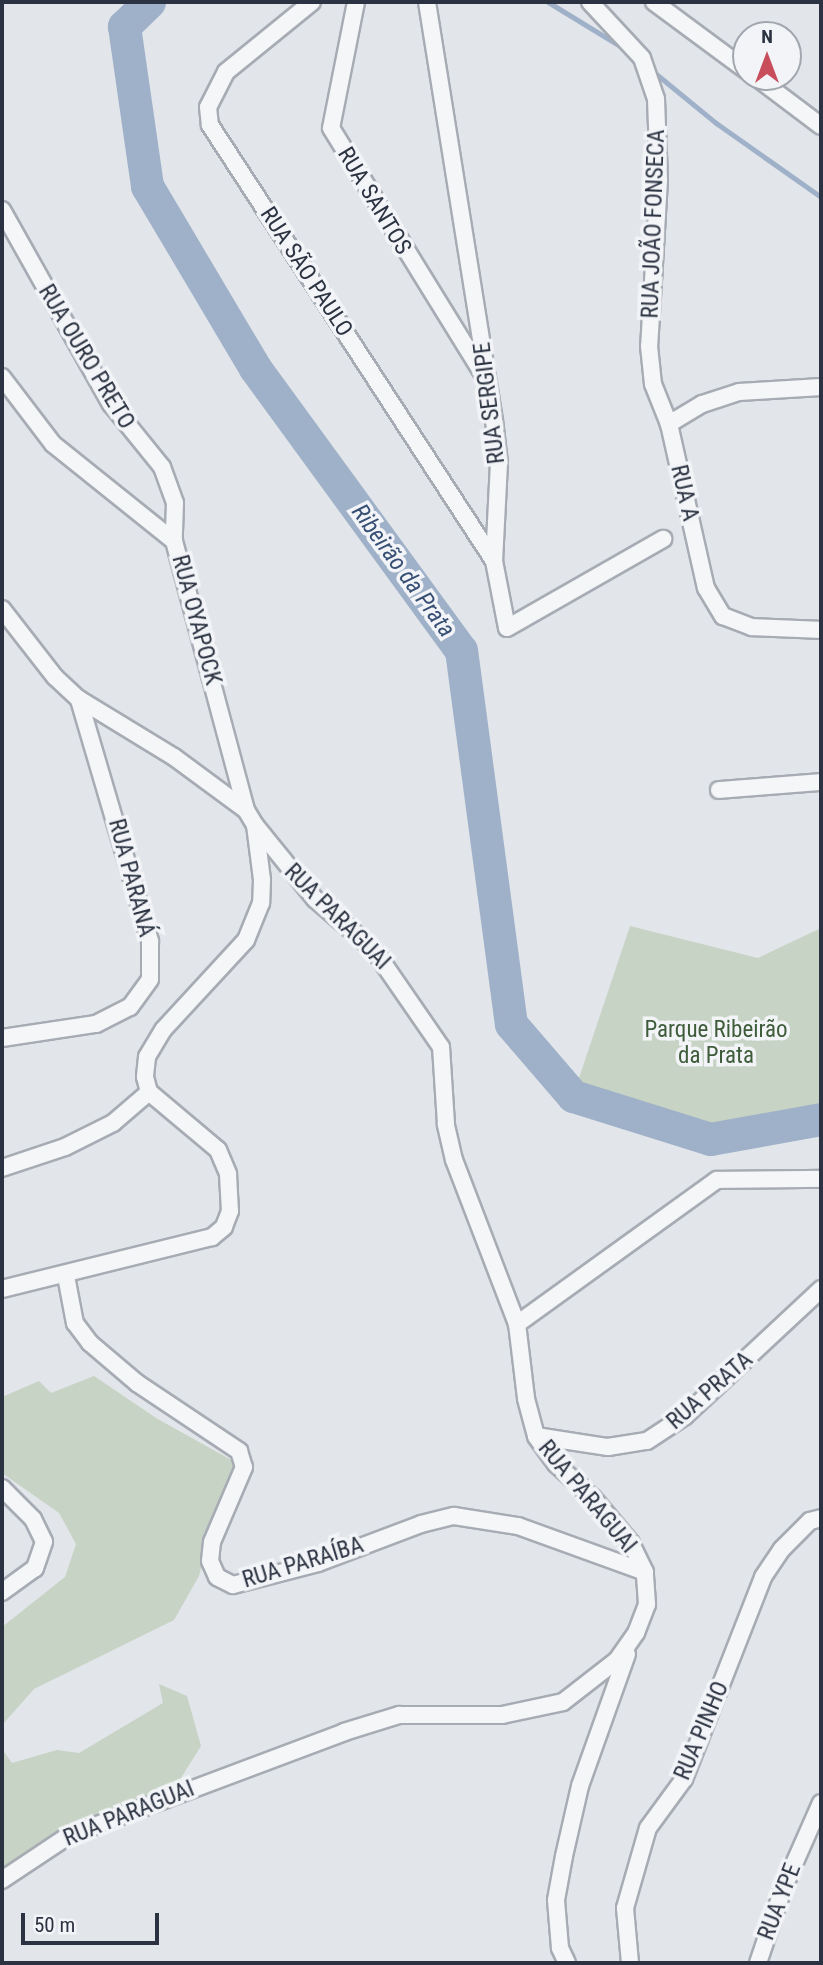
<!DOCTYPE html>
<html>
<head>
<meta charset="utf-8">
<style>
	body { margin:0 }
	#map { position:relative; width:823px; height:1965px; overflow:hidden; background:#e2e5ea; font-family:"Roboto Condensed",sans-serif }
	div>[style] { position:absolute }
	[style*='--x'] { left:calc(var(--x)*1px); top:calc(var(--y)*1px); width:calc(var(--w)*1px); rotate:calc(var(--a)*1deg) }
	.green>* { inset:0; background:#c7d3c4 }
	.stream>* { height:5px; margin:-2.5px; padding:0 2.5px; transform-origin:2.5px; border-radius:2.5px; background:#9fb1c8 }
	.river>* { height:33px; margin:-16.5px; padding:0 16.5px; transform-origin:16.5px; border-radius:16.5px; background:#9fb1c8 }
	.roads { filter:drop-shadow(2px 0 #a7acb4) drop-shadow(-2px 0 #a7acb4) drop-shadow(0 2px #a7acb4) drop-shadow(0 -2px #a7acb4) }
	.minor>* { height:16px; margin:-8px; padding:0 8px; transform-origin:8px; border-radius:8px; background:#f5f6f8 }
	span { translate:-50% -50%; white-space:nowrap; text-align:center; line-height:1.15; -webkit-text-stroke:7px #f2f4f7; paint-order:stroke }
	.street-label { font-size:23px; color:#2b3241 }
	.park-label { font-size:23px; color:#3e5c39 }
	.water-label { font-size:24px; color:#374f74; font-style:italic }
	.frame { position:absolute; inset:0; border:4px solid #2b3241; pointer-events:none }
	.north { position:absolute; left:732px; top:21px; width:70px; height:70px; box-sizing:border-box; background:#f2f4f7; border:2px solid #a2a6ae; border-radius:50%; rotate:0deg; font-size:19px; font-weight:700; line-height:28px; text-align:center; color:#2b3241 }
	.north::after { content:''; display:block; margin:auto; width:24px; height:32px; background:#c84e5b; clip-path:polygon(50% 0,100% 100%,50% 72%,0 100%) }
	.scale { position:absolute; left:21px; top:1913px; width:138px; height:32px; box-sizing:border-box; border:4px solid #2b3241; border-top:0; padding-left:9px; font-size:21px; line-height:24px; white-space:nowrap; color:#2b3241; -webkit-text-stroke:5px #f2f4f7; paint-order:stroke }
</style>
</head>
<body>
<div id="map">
	<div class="green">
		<div style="clip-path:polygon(630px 926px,758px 958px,821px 928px,821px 1119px,710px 1139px,573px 1096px)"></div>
		<div style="clip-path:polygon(94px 1376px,156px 1418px,233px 1461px,236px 1476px,209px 1536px,199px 1576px,174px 1620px,34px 1689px,2px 1725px,2px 1627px,65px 1577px,76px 1544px,59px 1513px,2px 1473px,2px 1397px,39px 1381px,51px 1393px)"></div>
		<div style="clip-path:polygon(159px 1684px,187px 1696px,201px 1746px,174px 1789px,56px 1837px,2px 1869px,2px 1749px,12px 1763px,57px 1750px,79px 1753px,163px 1703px)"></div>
	</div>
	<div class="stream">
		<div style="--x:548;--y:2;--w:88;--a:31.5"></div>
		<div style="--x:650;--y:69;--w:85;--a:39.3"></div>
		<div style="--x:716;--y:123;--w:128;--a:35.2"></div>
	</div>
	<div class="river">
		<div style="--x:149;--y:2;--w:35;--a:136"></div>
		<div style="--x:124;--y:26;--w:162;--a:81.8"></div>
		<div style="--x:147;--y:186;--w:212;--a:59.3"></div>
		<div style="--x:255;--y:368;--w:349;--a:53.9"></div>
		<div style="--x:461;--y:650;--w:377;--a:82.4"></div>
		<div style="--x:511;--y:1024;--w:95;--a:49.3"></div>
		<div style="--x:573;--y:1096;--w:144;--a:17.4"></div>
		<div style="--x:710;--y:1139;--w:113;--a:-10.2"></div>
	</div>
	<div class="roads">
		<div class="minor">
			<div style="--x:312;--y:2;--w:111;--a:140.9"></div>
			<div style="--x:226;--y:72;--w:39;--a:117"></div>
			<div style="--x:208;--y:107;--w:18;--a:84"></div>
			<div style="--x:210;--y:125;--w:520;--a:56.92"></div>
			<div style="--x:356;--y:2;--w:128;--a:101.2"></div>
			<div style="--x:331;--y:128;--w:291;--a:58.3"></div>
			<div style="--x:427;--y:2;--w:423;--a:80.9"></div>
			<div style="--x:494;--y:420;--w:43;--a:83.4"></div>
			<div style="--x:499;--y:463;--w:98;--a:92.9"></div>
			<div style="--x:494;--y:561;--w:68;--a:79"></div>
			<div style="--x:507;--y:628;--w:180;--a:-29.7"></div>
			<div style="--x:590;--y:2;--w:76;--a:47.1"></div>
			<div style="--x:642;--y:58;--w:43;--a:71.1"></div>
			<div style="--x:656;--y:99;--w:81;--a:87.9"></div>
			<div style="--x:659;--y:180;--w:166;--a:93.4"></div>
			<div style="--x:649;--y:346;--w:38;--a:84"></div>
			<div style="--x:653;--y:384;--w:43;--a:68.2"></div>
			<div style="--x:654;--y:2;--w:114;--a:36.5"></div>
			<div style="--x:756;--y:77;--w:81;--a:37"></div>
			<div style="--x:2;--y:210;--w:223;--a:60.7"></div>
			<div style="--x:111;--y:404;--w:81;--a:51"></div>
			<div style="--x:162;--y:467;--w:38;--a:70"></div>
			<div style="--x:175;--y:503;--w:38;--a:92"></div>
			<div style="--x:2;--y:377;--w:84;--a:52.7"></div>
			<div style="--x:53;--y:444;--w:155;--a:38.7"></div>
			<div style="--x:174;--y:541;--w:278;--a:75"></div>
			<div style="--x:821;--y:387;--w:82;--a:176.5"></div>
			<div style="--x:739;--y:392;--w:39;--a:162"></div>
			<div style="--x:702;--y:404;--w:39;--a:149"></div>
			<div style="--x:669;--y:424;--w:168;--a:77.3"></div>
			<div style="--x:706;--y:588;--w:33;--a:59"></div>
			<div style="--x:723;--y:616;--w:31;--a:21"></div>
			<div style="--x:752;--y:627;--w:69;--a:2.5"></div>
			<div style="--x:2;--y:609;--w:86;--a:52.1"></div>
			<div style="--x:55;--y:677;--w:33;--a:43"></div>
			<div style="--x:79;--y:699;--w:111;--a:31.4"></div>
			<div style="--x:174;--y:757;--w:89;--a:36.4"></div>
			<div style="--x:246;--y:810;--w:17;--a:59"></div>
			<div style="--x:255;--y:825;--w:55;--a:82.7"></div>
			<div style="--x:262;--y:880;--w:23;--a:92"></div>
			<div style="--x:261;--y:903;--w:40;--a:112"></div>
			<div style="--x:246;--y:940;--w:122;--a:132.7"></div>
			<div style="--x:163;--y:1030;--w:31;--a:121"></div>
			<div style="--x:147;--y:1057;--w:20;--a:96"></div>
			<div style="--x:145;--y:1077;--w:16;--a:75"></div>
			<div style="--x:149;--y:1092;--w:90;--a:40"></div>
			<div style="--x:218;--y:1150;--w:26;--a:67"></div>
			<div style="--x:228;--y:1174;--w:37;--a:87"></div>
			<div style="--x:230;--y:1211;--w:17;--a:111"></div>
			<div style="--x:224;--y:1227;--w:16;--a:140"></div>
			<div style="--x:212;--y:1237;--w:216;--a:166.1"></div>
			<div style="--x:719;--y:790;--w:102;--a:-4.5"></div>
			<div style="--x:2;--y:1038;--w:95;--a:-8.5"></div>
			<div style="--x:96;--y:1024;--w:38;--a:-27"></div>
			<div style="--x:130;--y:1007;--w:34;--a:-54"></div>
			<div style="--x:150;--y:979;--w:38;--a:-90"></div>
			<div style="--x:150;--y:941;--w:252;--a:-106.4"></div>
			<div style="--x:2;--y:1168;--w:66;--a:-18.4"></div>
			<div style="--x:65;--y:1147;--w:54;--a:-26.6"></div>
			<div style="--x:113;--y:1123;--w:48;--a:-40.7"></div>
			<div style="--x:66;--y:1276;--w:48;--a:79.2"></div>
			<div style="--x:75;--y:1323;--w:25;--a:53"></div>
			<div style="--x:90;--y:1343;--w:62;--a:40.4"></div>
			<div style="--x:137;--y:1383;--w:123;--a:33.7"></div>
			<div style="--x:239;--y:1451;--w:17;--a:73"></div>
			<div style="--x:244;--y:1467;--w:82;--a:113.1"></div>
			<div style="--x:212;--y:1542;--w:19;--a:96"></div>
			<div style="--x:210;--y:1561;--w:17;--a:66"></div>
			<div style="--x:217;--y:1577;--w:18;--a:27"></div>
			<div style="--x:233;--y:1585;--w:88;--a:-14.5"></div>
			<div style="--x:318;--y:1563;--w:110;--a:-20.7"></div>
			<div style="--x:421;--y:1524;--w:34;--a:-14"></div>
			<div style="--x:454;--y:1516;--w:65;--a:8.9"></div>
			<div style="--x:518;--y:1526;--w:135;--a:19.9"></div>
			<div style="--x:517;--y:1324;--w:246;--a:-35.8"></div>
			<div style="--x:717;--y:1180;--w:104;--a:-0.6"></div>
			<div style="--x:536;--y:1436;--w:73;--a:8.7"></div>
			<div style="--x:608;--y:1447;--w:39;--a:-9"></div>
			<div style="--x:647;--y:1441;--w:45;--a:-33.3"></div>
			<div style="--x:685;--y:1416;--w:186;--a:-43"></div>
			<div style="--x:2;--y:1488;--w:44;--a:45"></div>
			<div style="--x:33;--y:1519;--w:25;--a:64"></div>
			<div style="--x:44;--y:1542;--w:28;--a:109"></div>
			<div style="--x:35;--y:1568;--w:41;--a:144"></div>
			<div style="--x:2;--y:1880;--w:79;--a:-33.7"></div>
			<div style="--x:68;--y:1836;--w:295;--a:-20.6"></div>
			<div style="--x:344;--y:1732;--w:58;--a:-17.2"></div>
			<div style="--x:399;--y:1715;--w:103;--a:0"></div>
			<div style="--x:502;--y:1715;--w:62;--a:-12"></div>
			<div style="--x:563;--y:1702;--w:68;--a:-37.9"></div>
			<div style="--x:617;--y:1660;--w:33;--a:-55"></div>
			<div style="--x:636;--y:1633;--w:31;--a:-69"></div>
			<div style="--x:647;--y:1604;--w:32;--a:-94"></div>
			<div style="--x:645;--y:1572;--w:32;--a:-116"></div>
			<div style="--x:631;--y:1543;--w:59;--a:-130.2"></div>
			<div style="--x:593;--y:1498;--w:50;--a:-137.4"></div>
			<div style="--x:556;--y:1464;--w:34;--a:-126"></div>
			<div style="--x:536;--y:1436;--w:39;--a:-105"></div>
			<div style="--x:526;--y:1398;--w:75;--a:-96.9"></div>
			<div style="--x:517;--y:1324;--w:176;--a:-111"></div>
			<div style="--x:454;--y:1160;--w:37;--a:-103"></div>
			<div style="--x:446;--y:1124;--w:77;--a:-93.7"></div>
			<div style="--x:441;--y:1047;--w:118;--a:-124.6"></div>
			<div style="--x:374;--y:950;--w:78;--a:-139.2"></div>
			<div style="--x:315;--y:899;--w:95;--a:-129"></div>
			<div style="--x:567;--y:1963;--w:17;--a:-115"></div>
			<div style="--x:560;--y:1948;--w:48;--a:-94.8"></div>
			<div style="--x:556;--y:1900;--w:45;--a:-79.7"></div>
			<div style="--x:564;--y:1856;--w:72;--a:-77.1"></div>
			<div style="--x:580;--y:1786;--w:140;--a:-70.4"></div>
			<div style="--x:630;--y:1963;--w:55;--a:-95.2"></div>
			<div style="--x:625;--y:1908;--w:83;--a:-74"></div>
			<div style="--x:648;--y:1828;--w:61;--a:-53.7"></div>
			<div style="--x:684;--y:1779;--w:217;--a:-68.6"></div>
			<div style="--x:763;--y:1577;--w:34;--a:-56"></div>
			<div style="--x:782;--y:1549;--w:40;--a:-45"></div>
			<div style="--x:810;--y:1521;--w:11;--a:-15"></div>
			<div style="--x:758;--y:1963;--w:78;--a:-71.3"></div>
			<div style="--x:783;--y:1889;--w:94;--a:-66.2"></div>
		</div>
	</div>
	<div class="street-label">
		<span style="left:374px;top:201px;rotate:59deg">RUA SANTOS</span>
		<span style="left:654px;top:224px;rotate:-88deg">RUA JOÃO FONSECA</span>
		<span style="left:306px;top:272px;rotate:57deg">RUA SÃO PAULO</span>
		<span style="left:86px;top:357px;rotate:59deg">RUA OURO PRETO</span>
		<span style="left:490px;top:403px;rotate:-97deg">RUA SERGIPE</span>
		<span style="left:684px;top:493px;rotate:77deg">RUA A</span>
		<span style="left:196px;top:620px;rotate:75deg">RUA OYAPOCK</span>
		<span style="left:131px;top:878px;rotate:75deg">RUA PARANÁ</span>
		<span style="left:337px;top:917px;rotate:45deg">RUA PARAGUAI</span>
		<span style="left:710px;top:1391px;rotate:-41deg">RUA PRATA</span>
		<span style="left:587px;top:1497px;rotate:50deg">RUA PARAGUAI</span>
		<span style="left:303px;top:1563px;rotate:-17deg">RUA PARAÍBA</span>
		<span style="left:702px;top:1731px;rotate:-67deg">RUA PINHO</span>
		<span style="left:129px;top:1814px;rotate:-22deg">RUA PARAGUAI</span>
		<span style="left:780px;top:1902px;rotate:-69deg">RUA YPE</span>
	</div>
	<div class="park-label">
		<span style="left:716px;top:1043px">Parque Ribeirão<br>da Prata</span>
	</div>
	<div class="water-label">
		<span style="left:403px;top:571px;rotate:54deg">Ribeirão da Prata</span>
	</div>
	<div class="frame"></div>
	<div class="north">N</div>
	<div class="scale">50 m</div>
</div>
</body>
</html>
